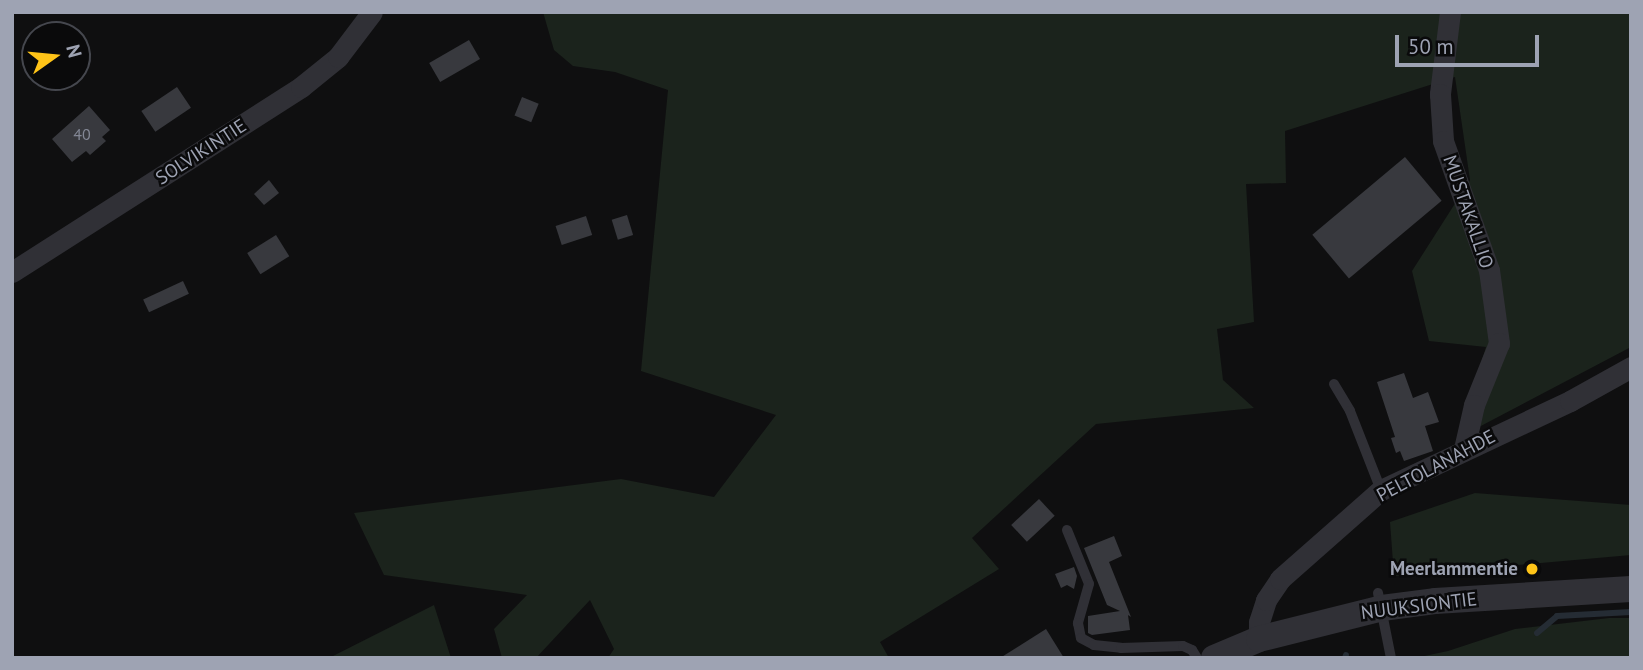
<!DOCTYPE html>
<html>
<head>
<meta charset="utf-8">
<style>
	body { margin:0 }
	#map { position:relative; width:1643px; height:670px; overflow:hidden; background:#0f0f10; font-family:"PT Sans",sans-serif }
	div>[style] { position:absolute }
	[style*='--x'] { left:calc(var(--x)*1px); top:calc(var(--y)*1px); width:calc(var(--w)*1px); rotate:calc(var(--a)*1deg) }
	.green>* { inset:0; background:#1b231c }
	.stream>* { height:6px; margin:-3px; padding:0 3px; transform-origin:3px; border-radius:3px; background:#252c34 }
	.building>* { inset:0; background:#38393e; transform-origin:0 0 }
	.service>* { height:10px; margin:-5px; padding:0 5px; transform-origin:5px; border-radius:5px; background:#303036 }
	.minor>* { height:21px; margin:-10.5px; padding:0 10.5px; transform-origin:10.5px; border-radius:10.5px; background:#303036 }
	.tertiary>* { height:26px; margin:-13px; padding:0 13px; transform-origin:13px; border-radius:13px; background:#303036 }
	.dots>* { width:19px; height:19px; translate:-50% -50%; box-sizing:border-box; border:4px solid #0a0a0b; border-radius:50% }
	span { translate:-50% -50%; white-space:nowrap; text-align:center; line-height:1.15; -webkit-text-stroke:5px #0a0a0b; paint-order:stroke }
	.number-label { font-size:16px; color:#848896 }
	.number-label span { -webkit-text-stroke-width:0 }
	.street-label { font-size:19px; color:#9ea3b3 }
	.poi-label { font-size:19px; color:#9ea3b3; font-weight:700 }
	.right { translate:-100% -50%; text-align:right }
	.frame { position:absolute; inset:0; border:14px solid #9ea3b3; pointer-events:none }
	.north { position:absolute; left:21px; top:21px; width:70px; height:70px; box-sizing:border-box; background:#0a0a0b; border:2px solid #45474e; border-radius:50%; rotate:75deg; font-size:19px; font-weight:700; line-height:28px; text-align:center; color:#9ea3b3 }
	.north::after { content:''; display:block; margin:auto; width:24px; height:32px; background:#ffc418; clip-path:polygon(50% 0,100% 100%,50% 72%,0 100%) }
	.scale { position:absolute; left:1395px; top:35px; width:144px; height:32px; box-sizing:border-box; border:4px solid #9ea3b3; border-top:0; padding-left:9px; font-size:21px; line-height:24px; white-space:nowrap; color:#9ea3b3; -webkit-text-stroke:5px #0a0a0b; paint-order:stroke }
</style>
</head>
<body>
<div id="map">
	<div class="green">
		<div style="clip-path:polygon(543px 12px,1631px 12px,1631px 347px,1458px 438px,1486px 347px,1429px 341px,1412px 271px,1470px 180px,1455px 77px,1285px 131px,1286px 183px,1246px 184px,1254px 322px,1217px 329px,1223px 380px,1254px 408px,1096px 424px,972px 538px,999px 569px,880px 642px,889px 658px,608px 658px,614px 649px,590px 600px,536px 658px,502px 658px,494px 629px,527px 595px,384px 575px,354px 513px,621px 479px,714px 497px,776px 415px,641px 371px,668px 90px,615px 72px,573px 66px,554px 50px)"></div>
		<div style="clip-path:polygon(1475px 493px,1631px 505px,1631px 555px,1394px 576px,1390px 522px)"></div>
		<div style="clip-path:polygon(434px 605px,451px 658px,329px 658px)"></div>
		<div style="clip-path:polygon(1609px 618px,1631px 618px,1631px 658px,1415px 658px,1448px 651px,1515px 629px)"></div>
	</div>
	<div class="stream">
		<div style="--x:1537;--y:633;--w:26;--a:-40"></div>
		<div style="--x:1557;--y:616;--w:74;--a:-3.1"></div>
		<div style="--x:1345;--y:658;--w:3;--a:-72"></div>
	</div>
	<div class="building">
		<div style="left:469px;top:40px;width:22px;height:46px;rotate:60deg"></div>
		<div style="left:177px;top:87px;width:25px;height:43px;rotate:56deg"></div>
		<div style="left:522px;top:97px;width:18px;height:20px;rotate:22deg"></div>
		<div style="clip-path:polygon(89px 106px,110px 130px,102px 137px,106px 141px,90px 155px,86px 151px,72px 162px,52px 139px)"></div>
		<div style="left:1405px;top:157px;width:57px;height:121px;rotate:50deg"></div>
		<div style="clip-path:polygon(269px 180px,279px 193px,264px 205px,254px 194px)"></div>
		<div style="left:627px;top:215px;width:21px;height:16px;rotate:73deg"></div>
		<div style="left:586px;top:216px;width:20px;height:32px;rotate:72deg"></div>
		<div style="left:276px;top:235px;width:25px;height:34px;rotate:58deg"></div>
		<div style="left:183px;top:281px;width:14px;height:44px;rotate:65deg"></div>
		<div style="clip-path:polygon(1404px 373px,1413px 398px,1428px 392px,1439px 422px,1425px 426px,1433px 451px,1404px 461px,1400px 451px,1396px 453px,1391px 438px,1395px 437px,1377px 382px)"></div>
		<div style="left:1039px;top:499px;width:23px;height:38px;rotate:47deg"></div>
		<div style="clip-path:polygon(1114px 536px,1122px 556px,1109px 562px,1131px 617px,1128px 615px,1130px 630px,1092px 635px,1088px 633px,1088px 616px,1120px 611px,1107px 605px,1084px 548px)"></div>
		<div style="clip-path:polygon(1074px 567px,1077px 576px,1074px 589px,1067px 585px,1061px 588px,1055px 574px)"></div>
		<div style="clip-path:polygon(1046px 629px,1064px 658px,1000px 658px)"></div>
	</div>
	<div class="service">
		<div style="--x:1334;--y:384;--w:31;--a:59"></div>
		<div style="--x:1350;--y:411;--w:85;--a:68.6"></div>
		<div style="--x:1067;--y:530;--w:58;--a:67.8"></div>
		<div style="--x:1089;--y:584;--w:41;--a:105.8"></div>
		<div style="--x:1078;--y:623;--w:15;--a:79"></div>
		<div style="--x:1081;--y:638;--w:15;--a:28"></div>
		<div style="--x:1094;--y:645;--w:27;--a:6"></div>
		<div style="--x:1121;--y:648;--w:62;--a:-1.8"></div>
		<div style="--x:1183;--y:646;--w:10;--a:24"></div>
		<div style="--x:1192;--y:650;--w:9;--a:58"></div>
		<div style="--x:1378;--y:593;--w:66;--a:78.7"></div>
	</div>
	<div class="minor">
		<div style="--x:1450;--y:12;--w:83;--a:97"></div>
		<div style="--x:1440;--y:94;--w:47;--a:86.3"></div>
		<div style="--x:1443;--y:141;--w:137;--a:70.4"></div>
		<div style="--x:1489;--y:270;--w:74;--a:82.2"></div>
		<div style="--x:1499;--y:343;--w:67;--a:112"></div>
		<div style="--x:1474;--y:405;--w:45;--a:102.8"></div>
		<div style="--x:12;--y:272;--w:343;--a:-32.6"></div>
		<div style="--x:301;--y:87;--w:48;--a:-39"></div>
		<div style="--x:338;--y:57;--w:56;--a:-52.9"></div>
		<div style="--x:1259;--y:639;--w:17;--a:-90"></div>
		<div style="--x:1259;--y:622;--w:23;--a:-72"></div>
		<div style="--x:1266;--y:600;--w:25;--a:-56"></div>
		<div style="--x:1280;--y:579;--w:135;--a:-41.4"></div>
		<div style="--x:1381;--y:490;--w:209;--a:-25.2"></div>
		<div style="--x:1570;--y:401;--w:70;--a:-29.1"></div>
	</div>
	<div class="tertiary">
		<div style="--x:1214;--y:658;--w:49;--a:-22.9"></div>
		<div style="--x:1259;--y:639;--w:127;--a:-14.1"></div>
		<div style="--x:1382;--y:608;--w:53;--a:-7.5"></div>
		<div style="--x:1435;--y:601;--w:196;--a:-3.5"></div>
	</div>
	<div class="dots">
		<div style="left:1532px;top:569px;background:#ffc418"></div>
	</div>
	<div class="number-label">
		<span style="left:82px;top:134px">40</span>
	</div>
	<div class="street-label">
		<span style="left:201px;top:152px;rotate:-33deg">SOLVIKINTIE</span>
		<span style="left:1468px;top:212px;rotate:71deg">MUSTAKALLIO</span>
		<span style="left:1436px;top:466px;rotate:-28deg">PELTOLANAHDE</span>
		<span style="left:1419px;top:606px;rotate:-7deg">NUUKSIONTIE</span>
	</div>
	<div class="poi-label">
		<span class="right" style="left:1518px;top:569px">Meerlammentie</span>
	</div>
	<div class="frame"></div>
	<div class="north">N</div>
	<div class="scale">50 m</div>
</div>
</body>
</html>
